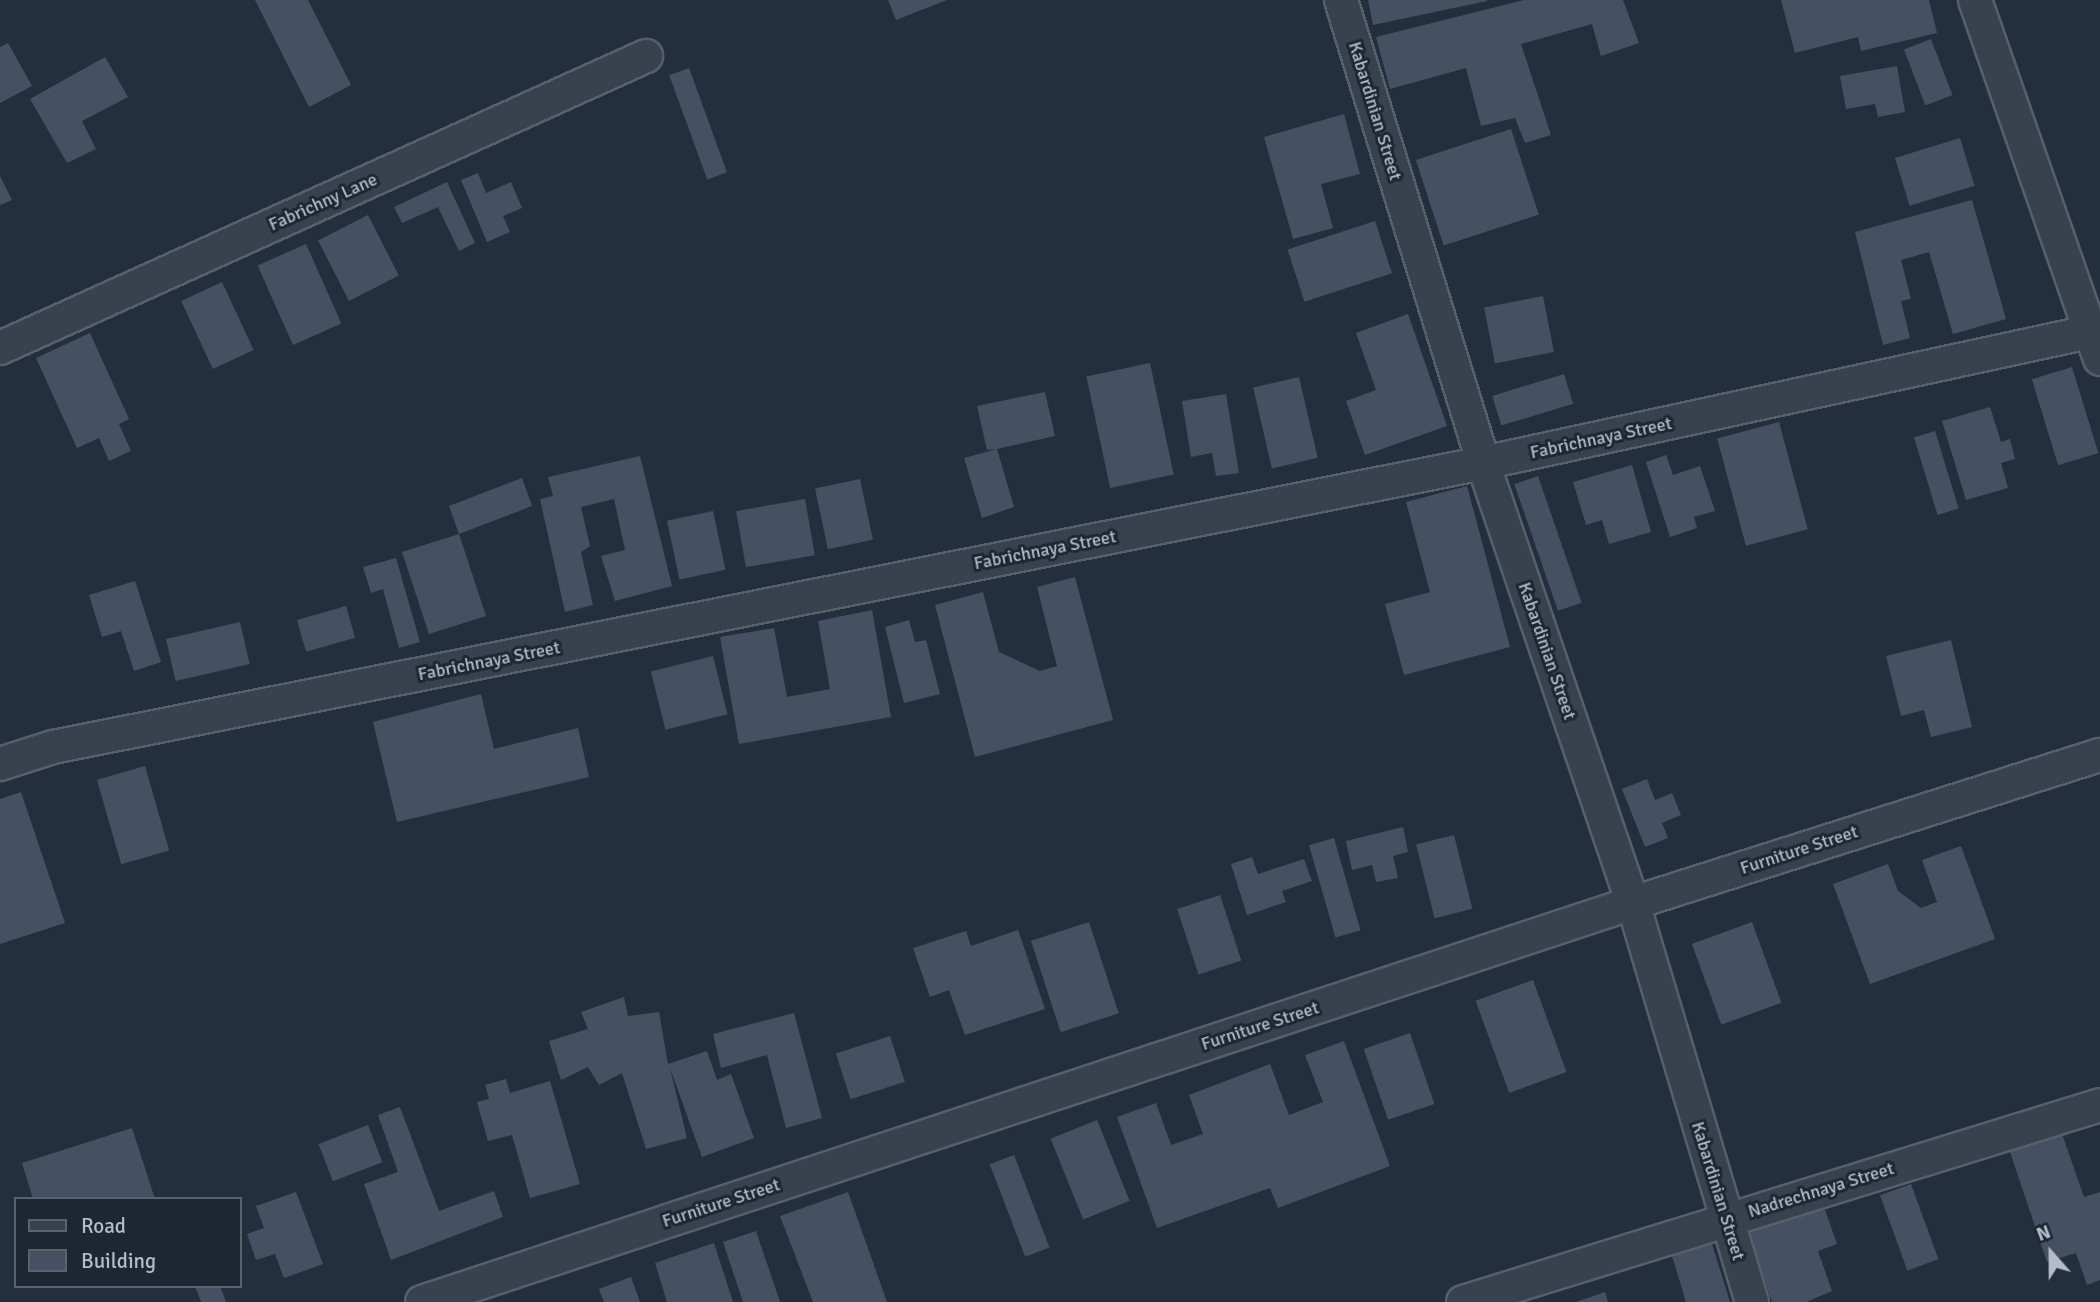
<!DOCTYPE html>
<html>
<head>
<meta charset="utf-8">
<style>
	body { margin:0 }
	#map { position:relative; width:2100px; height:1302px; overflow:hidden; background:#242f3e; font-family:Signika,sans-serif }
	div>[style] { position:absolute }
	[style*='--x'] { left:calc(var(--x)*1px); top:calc(var(--y)*1px); width:calc(var(--w)*1px); rotate:calc(var(--a)*1deg) }
	.building>* { inset:0; background:#455162; transform-origin:0 0 }
	.roads { filter:drop-shadow(2px 0 #565f6c) drop-shadow(-2px 0 #565f6c) drop-shadow(0 2px #565f6c) drop-shadow(0 -2px #565f6c) }
	.minor>* { height:32px; margin:-16px; padding:0 16px; transform-origin:16px; border-radius:16px; background:#38414e }
	span { translate:-50% -50%; white-space:nowrap; text-align:center; line-height:1.15; -webkit-text-stroke:6px #1d2633; paint-order:stroke }
	.street-label { font-size:18px; color:#b4bcc9 }
	.legend { position:absolute; left:14px; top:1197px; width:228px; height:91px; box-sizing:border-box; background:#1d2633; border:2px solid #59626f; margin:0; padding:9px 12px; list-style:none; font-size:21px; color:#b4bcc9 }
	.legend li { display:flex; align-items:center; gap:14px; height:35px }
	.legend b { width:35px; border:2px solid #59626f }
	.north { position:absolute; left:2016px; top:1218px; width:70px; height:70px; -webkit-text-stroke:5px #1d2633; paint-order:stroke; rotate:339deg; font-size:19px; font-weight:700; line-height:28px; text-align:center; color:#b4bcc9 }
	.north::after { content:''; display:block; margin:auto; width:24px; height:32px; background:#b4bcc9; clip-path:polygon(50% 0,100% 100%,50% 72%,0 100%) }
</style>
</head>
<body>
<div id="map">
	<div class="building">
		<div style="clip-path:polygon(255px 0,308px 0,351px 85px,309px 107px)"></div>
		<div style="clip-path:polygon(888px 0,947px 0,896px 20px)"></div>
		<div style="clip-path:polygon(1368px 0,1487px 0,1487px 1px,1373px 25px)"></div>
		<div style="clip-path:polygon(1524px 0,1623px 0,1639px 43px,1601px 56px,1592px 24px,1521px 44px,1551px 135px,1525px 143px,1515px 118px,1481px 126px,1466px 68px,1390px 89px,1376px 37px)"></div>
		<div style="clip-path:polygon(1781px 0,1929px 0,1937px 33px,1861px 51px,1858px 37px,1795px 53px)"></div>
		<div style="left:1931px;top:39px;width:60px;height:29px;rotate:69deg"></div>
		<div style="clip-path:polygon(8px 43px,32px 86px,0 103px,0 47px)"></div>
		<div style="clip-path:polygon(105px 57px,128px 97px,82px 121px,96px 149px,67px 163px,30px 99px)"></div>
		<div style="clip-path:polygon(1897px 66px,1905px 112px,1878px 117px,1875px 104px,1846px 109px,1840px 76px)"></div>
		<div style="left:689px;top:68px;width:111px;height:21px;rotate:70deg"></div>
		<div style="clip-path:polygon(1344px 114px,1360px 174px,1321px 184px,1333px 228px,1293px 239px,1264px 137px)"></div>
		<div style="left:1511px;top:129px;width:90px;height:100px;rotate:72deg"></div>
		<div style="left:1960px;top:138px;width:50px;height:68px;rotate:73deg"></div>
		<div style="clip-path:polygon(478px 173px,486px 193px,511px 182px,522px 208px,503px 216px,510px 232px,487px 242px,461px 180px)"></div>
		<div style="clip-path:polygon(0 176px,12px 200px,0 205px)"></div>
		<div style="clip-path:polygon(447px 182px,475px 243px,459px 251px,438px 207px,402px 223px,394px 207px)"></div>
		<div style="clip-path:polygon(1972px 200px,2006px 319px,1953px 334px,1929px 252px,1901px 260px,1911px 299px,1901px 301px,1910px 338px,1883px 345px,1855px 232px)"></div>
		<div style="left:368px;top:215px;width:68px;height:56px;rotate:63deg"></div>
		<div style="left:1375px;top:221px;width:55px;height:92px;rotate:72deg"></div>
		<div style="left:306px;top:244px;width:87px;height:53px;rotate:66deg"></div>
		<div style="left:222px;top:282px;width:75px;height:45px;rotate:65deg"></div>
		<div style="left:1543px;top:296px;width:57px;height:60px;rotate:79deg"></div>
		<div style="clip-path:polygon(1408px 314px,1447px 426px,1365px 455px,1346px 401px,1376px 390px,1356px 333px)"></div>
		<div style="clip-path:polygon(90px 333px,129px 419px,119px 424px,131px 451px,109px 461px,99px 438px,77px 448px,36px 358px)"></div>
		<div style="left:1150px;top:363px;width:114px;height:65px;rotate:78deg"></div>
		<div style="left:2072px;top:367px;width:90px;height:42px;rotate:73deg"></div>
		<div style="left:1564px;top:374px;width:31px;height:75px;rotate:73deg"></div>
		<div style="left:1299px;top:377px;width:83px;height:47px;rotate:77deg"></div>
		<div style="clip-path:polygon(1045px 392px,1055px 436px,997px 449px,1014px 507px,982px 518px,964px 458px,997px 449px,987px 450px,977px 406px)"></div>
		<div style="clip-path:polygon(1226px 394px,1239px 473px,1216px 476px,1212px 453px,1191px 457px,1182px 401px)"></div>
		<div style="clip-path:polygon(1990px 407px,2001px 442px,2010px 439px,2015px 459px,2001px 463px,2008px 488px,1966px 500px,1942px 421px)"></div>
		<div style="left:1779px;top:422px;width:111px;height:64px;rotate:75deg"></div>
		<div style="left:1935px;top:431px;width:81px;height:22px;rotate:73deg"></div>
		<div style="clip-path:polygon(1666px 455px,1673px 475px,1700px 466px,1715px 511px,1694px 517px,1697px 528px,1670px 537px,1646px 462px)"></div>
		<div style="clip-path:polygon(640px 456px,672px 586px,615px 601px,601px 556px,625px 550px,614px 499px,581px 507px,590px 546px,581px 552px,593px 605px,565px 612px,540px 499px,553px 496px,548px 477px)"></div>
		<div style="clip-path:polygon(1632px 465px,1651px 532px,1609px 544px,1602px 520px,1586px 525px,1573px 482px)"></div>
		<div style="left:1538px;top:476px;width:134px;height:25px;rotate:71deg"></div>
		<div style="clip-path:polygon(522px 478px,532px 506px,459px 534px,486px 616px,429px 634px,402px 552px,459px 534px,449px 506px)"></div>
		<div style="left:860px;top:479px;width:62px;height:46px;rotate:78deg"></div>
		<div style="clip-path:polygon(1467px 486px,1510px 647px,1404px 675px,1385px 604px,1430px 592px,1406px 502px)"></div>
		<div style="left:805px;top:499px;width:57px;height:70px;rotate:80deg"></div>
		<div style="left:713px;top:511px;width:60px;height:47px;rotate:78deg"></div>
		<div style="clip-path:polygon(396px 558px,420px 642px,399px 648px,383px 589px,371px 593px,363px 567px)"></div>
		<div style="clip-path:polygon(1075px 577px,1113px 720px,975px 757px,935px 605px,983px 592px,999px 652px,1040px 671px,1057px 666px,1037px 587px)"></div>
		<div style="clip-path:polygon(135px 581px,161px 662px,134px 671px,121px 631px,102px 637px,89px 595px)"></div>
		<div style="left:346px;top:606px;width:33px;height:51px;rotate:74deg"></div>
		<div style="clip-path:polygon(872px 610px,891px 717px,739px 744px,720px 637px,774px 628px,787px 697px,830px 689px,818px 621px)"></div>
		<div style="clip-path:polygon(909px 620px,915px 642px,926px 640px,940px 694px,904px 703px,885px 627px)"></div>
		<div style="left:240px;top:622px;width:43px;height:76px;rotate:77deg"></div>
		<div style="clip-path:polygon(1951px 640px,1972px 727px,1931px 737px,1924px 710px,1901px 716px,1886px 656px)"></div>
		<div style="left:713px;top:656px;width:60px;height:64px;rotate:76deg"></div>
		<div style="clip-path:polygon(481px 694px,494px 749px,578px 728px,589px 777px,397px 822px,373px 722px)"></div>
		<div style="left:145px;top:766px;width:88px;height:50px;rotate:74deg"></div>
		<div style="clip-path:polygon(1647px 779px,1655px 800px,1672px 793px,1681px 815px,1662px 823px,1668px 838px,1645px 847px,1622px 789px)"></div>
		<div style="clip-path:polygon(21px 792px,65px 923px,0 944px,0 799px)"></div>
		<div style="clip-path:polygon(1403px 827px,1408px 852px,1393px 856px,1398px 878px,1376px 882px,1372px 865px,1352px 870px,1346px 841px)"></div>
		<div style="left:1454px;top:835px;width:76px;height:39px;rotate:76deg"></div>
		<div style="left:1334px;top:838px;width:96px;height:26px;rotate:74deg"></div>
		<div style="clip-path:polygon(1961px 846px,1995px 939px,1870px 984px,1833px 884px,1888px 864px,1898px 891px,1921px 908px,1937px 902px,1922px 860px)"></div>
		<div style="clip-path:polygon(1252px 857px,1258px 874px,1304px 859px,1312px 881px,1282px 891px,1286px 902px,1247px 915px,1231px 864px)"></div>
		<div style="left:1220px;top:895px;width:69px;height:45px;rotate:72deg"></div>
		<div style="left:1089px;top:922px;width:96px;height:61px;rotate:72deg"></div>
		<div style="left:1752px;top:922px;width:86px;height:64px;rotate:70deg"></div>
		<div style="clip-path:polygon(1018px 930px,1045px 1009px,965px 1035px,949px 990px,930px 997px,913px 948px,966px 931px,971px 946px)"></div>
		<div style="left:1533px;top:980px;width:98px;height:61px;rotate:70deg"></div>
		<div style="clip-path:polygon(624px 997px,628px 1016px,659px 1012px,668px 1064px,707px 1051px,717px 1080px,731px 1074px,754px 1138px,702px 1157px,670px 1068px,687px 1138px,646px 1149px,622px 1073px,599px 1085px,588px 1067px,561px 1080px,549px 1041px,588px 1029px,581px 1012px)"></div>
		<div style="clip-path:polygon(794px 1013px,822px 1118px,786px 1128px,767px 1055px,721px 1068px,713px 1034px)"></div>
		<div style="left:1410px;top:1033px;width:75px;height:49px;rotate:71deg"></div>
		<div style="left:890px;top:1036px;width:48px;height:57px;rotate:72deg"></div>
		<div style="clip-path:polygon(1344px 1041px,1390px 1166px,1278px 1208px,1270px 1188px,1157px 1228px,1117px 1117px,1156px 1103px,1171px 1145px,1203px 1134px,1189px 1095px,1270px 1064px,1289px 1115px,1323px 1102px,1305px 1055px)"></div>
		<div style="clip-path:polygon(506px 1079px,510px 1093px,550px 1081px,580px 1184px,530px 1198px,512px 1135px,488px 1141px,477px 1102px,489px 1099px,485px 1085px)"></div>
		<div style="clip-path:polygon(400px 1107px,439px 1211px,494px 1191px,503px 1217px,391px 1260px,364px 1184px,398px 1172px,378px 1115px)"></div>
		<div style="left:1097px;top:1120px;width:87px;height:50px;rotate:68deg"></div>
		<div style="left:368px;top:1125px;width:40px;height:53px;rotate:69deg"></div>
		<div style="clip-path:polygon(132px 1128px,155px 1199px,33px 1199px,22px 1163px)"></div>
		<div style="clip-path:polygon(2062px 1134px,2084px 1197px,2100px 1192px,2100px 1280px,2087px 1285px,2076px 1253px,2047px 1262px,2010px 1152px)"></div>
		<div style="left:1014px;top:1155px;width:99px;height:26px;rotate:69deg"></div>
		<div style="left:1911px;top:1184px;width:80px;height:33px;rotate:70deg"></div>
		<div style="clip-path:polygon(296px 1192px,323px 1264px,284px 1278px,275px 1254px,256px 1260px,247px 1234px,264px 1228px,256px 1206px)"></div>
		<div style="clip-path:polygon(848px 1192px,887px 1302px,813px 1302px,780px 1216px)"></div>
		<div style="clip-path:polygon(1824px 1207px,1837px 1244px,1818px 1251px,1832px 1291px,1806px 1302px,1772px 1302px,1749px 1233px)"></div>
		<div style="clip-path:polygon(756px 1231px,780px 1302px,743px 1302px,723px 1242px)"></div>
		<div style="clip-path:polygon(714px 1243px,733px 1302px,667px 1302px,655px 1263px)"></div>
		<div style="clip-path:polygon(1712px 1244px,1730px 1302px,1686px 1302px,1672px 1256px)"></div>
		<div style="clip-path:polygon(631px 1277px,640px 1302px,604px 1302px,599px 1289px)"></div>
		<div style="clip-path:polygon(195px 1286px,220px 1286px,226px 1302px,201px 1302px)"></div>
		<div style="clip-path:polygon(1605px 1292px,1608px 1302px,1576px 1302px)"></div>
	</div>
	<div class="roads">
		<div class="minor">
			<div style="--x:1341;--y:0;--w:484;--a:72.9"></div>
			<div style="--x:1483;--y:463;--w:465;--a:71.2"></div>
			<div style="--x:1633;--y:903;--w:416;--a:73.4"></div>
			<div style="--x:1975;--y:0;--w:380;--a:70.8"></div>
			<div style="--x:0;--y:348;--w:709;--a:-24.32"></div>
			<div style="--x:0;--y:764;--w:56;--a:-17.8"></div>
			<div style="--x:53;--y:747;--w:1458;--a:-11.23"></div>
			<div style="--x:1483;--y:463;--w:620;--a:-12.2"></div>
			<div style="--x:422;--y:1302;--w:1275;--a:-18.24"></div>
			<div style="--x:1633;--y:903;--w:490;--a:-17.6"></div>
			<div style="--x:1463;--y:1302;--w:667;--a:-17.18"></div>
		</div>
	</div>
	<div class="street-label">
		<span style="left:1375px;top:111px;rotate:73deg">Kabardinian Street</span>
		<span style="left:323px;top:202px;rotate:-24deg">Fabrichny Lane</span>
		<span style="left:1601px;top:438px;rotate:-12deg">Fabrichnaya Street</span>
		<span style="left:1045px;top:550px;rotate:-11deg">Fabrichnaya Street</span>
		<span style="left:1547px;top:651px;rotate:71deg">Kabardinian Street</span>
		<span style="left:489px;top:661px;rotate:-11deg">Fabrichnaya Street</span>
		<span style="left:1799px;top:850px;rotate:-18deg">Furniture Street</span>
		<span style="left:1260px;top:1026px;rotate:-18deg">Furniture Street</span>
		<span style="left:1821px;top:1190px;rotate:-17deg">Nadrechnaya Street</span>
		<span style="left:1718px;top:1191px;rotate:73deg">Kabardinian Street</span>
		<span style="left:721px;top:1203px;rotate:-18deg">Furniture Street</span>
	</div>
	<ul class="legend">
	<li><b style="height:9px;background:#38414e"></b>Road</li>
	<li><b style="height:19px;background:#455162"></b>Building</li>
	</ul>
	<div class="north">N</div>
</div>
</body>
</html>
